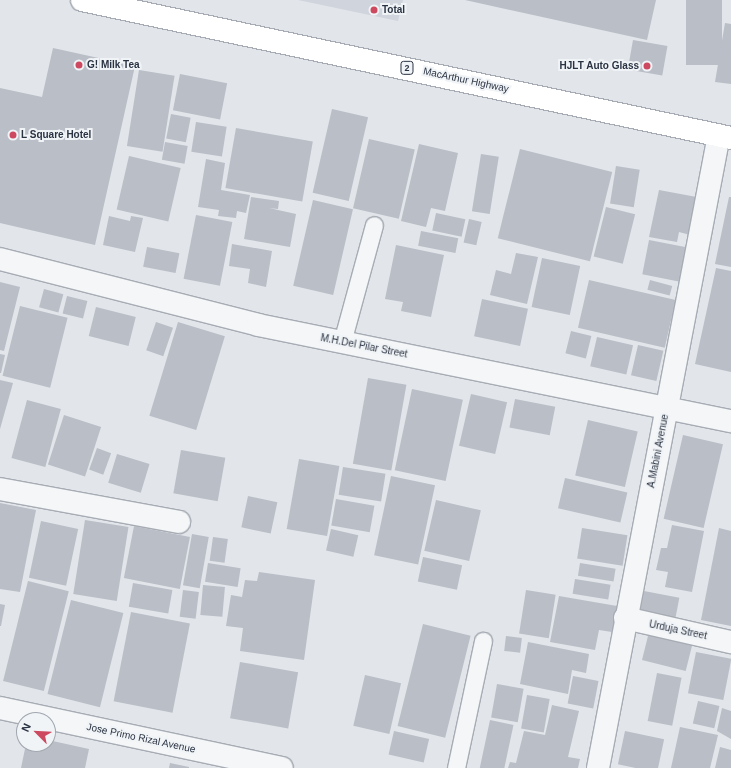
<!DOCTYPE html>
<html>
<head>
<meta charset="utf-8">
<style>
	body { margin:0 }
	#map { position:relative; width:731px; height:768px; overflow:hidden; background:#e2e5ea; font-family:Helvetica,sans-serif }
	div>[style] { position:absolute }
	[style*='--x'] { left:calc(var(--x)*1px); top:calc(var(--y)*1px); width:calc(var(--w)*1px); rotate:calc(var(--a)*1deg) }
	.built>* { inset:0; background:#d0d4dc }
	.building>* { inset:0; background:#b9bec7; transform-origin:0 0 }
	.roads { filter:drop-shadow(1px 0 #a7acb4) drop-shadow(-1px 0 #a7acb4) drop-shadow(0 1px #a7acb4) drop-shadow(0 -1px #a7acb4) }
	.service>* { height:17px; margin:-8.5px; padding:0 8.5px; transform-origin:8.5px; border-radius:8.5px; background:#f4f6f8 }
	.minor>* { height:22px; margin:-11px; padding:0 11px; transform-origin:11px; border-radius:11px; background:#f4f6f8 }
	.tertiary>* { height:22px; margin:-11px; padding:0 11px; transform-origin:11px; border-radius:11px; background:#f4f6f8 }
	.trunk>* { height:22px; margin:-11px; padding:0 11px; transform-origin:11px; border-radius:11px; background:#fff }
	.dots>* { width:11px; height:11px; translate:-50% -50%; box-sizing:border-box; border:2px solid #f1f4f7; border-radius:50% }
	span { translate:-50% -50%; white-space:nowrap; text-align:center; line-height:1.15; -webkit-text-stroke:4px #f1f4f7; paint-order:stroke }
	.shield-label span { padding:1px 3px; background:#f1f4f7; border:1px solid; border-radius:3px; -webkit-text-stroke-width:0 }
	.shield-label { font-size:9px; color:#2a3342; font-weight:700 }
	.poi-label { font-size:10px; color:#2a3342; font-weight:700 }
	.left { translate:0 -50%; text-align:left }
	.right { translate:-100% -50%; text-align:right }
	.street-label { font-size:10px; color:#2a3342 }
	.north { position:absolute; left:16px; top:712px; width:40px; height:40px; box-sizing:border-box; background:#f1f4f7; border:1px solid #a1a7af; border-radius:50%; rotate:294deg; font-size:11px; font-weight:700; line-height:16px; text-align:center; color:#2a3342 }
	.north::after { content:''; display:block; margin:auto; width:14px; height:18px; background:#cd495f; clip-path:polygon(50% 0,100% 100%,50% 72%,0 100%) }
</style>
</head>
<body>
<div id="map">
	<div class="built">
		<div style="clip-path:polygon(298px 0,403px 0,398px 21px)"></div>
	</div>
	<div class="building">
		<div style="clip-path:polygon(465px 0,656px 0,647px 40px)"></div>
		<div style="left:686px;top:0;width:36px;height:65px"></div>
		<div style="clip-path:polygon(725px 23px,731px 24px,731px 84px,715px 82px)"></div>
		<div style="left:633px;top:40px;width:35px;height:30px;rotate:10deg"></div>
		<div style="clip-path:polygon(53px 48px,135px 66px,95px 245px,0 223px,0 88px,42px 97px)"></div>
		<div style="left:139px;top:70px;width:36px;height:77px;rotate:9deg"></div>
		<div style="left:180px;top:74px;width:48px;height:37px;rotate:11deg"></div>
		<div style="left:332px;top:109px;width:37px;height:86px;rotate:13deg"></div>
		<div style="left:171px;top:114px;width:20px;height:25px;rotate:11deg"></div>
		<div style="left:196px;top:122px;width:31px;height:30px;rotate:9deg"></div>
		<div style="left:236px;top:128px;width:78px;height:61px;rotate:10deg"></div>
		<div style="left:369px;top:139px;width:47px;height:71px;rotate:13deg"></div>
		<div style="left:165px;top:142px;width:23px;height:18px;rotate:10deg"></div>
		<div style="clip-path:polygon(419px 144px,458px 153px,445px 211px,431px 208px,426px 227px,401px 221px)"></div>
		<div style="left:520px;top:149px;width:95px;height:92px;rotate:14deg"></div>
		<div style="left:481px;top:154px;width:18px;height:58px;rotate:9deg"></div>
		<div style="left:129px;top:156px;width:53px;height:55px;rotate:13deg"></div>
		<div style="clip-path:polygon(206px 159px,225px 163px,221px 190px,250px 195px,246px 213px,237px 211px,236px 218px,218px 216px,219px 210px,198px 207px)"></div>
		<div style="left:616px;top:166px;width:24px;height:38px;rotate:9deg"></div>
		<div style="clip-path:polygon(659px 190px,702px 198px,694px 236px,679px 232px,677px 242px,649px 237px)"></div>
		<div style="clip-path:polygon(251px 197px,279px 201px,278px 209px,269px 208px,296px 214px,290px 247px,244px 239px)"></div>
		<div style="clip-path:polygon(729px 197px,731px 197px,731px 267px,715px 264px)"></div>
		<div style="left:313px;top:200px;width:41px;height:88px;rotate:13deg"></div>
		<div style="left:606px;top:207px;width:30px;height:51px;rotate:14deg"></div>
		<div style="left:436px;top:213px;width:30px;height:18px;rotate:12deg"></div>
		<div style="left:196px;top:215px;width:37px;height:65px;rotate:11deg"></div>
		<div style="clip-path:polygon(109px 216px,130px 221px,131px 216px,143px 218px,135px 252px,103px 245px)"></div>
		<div style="left:469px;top:219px;width:13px;height:24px;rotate:13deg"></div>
		<div style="left:421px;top:231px;width:38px;height:15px;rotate:11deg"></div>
		<div style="left:649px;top:240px;width:46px;height:35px;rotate:11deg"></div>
		<div style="clip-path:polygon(232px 244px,272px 251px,266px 287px,248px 283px,250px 269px,229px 266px)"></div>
		<div style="clip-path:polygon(396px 245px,444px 255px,431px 317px,401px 311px,403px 302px,385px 299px)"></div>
		<div style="left:147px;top:247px;width:33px;height:20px;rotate:11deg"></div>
		<div style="clip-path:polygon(516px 253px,538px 257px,527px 304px,490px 295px,496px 270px,511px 274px)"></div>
		<div style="left:542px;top:258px;width:39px;height:50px;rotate:12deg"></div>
		<div style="clip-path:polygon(716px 268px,731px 271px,731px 372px,695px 364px)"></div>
		<div style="left:589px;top:280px;width:89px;height:49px;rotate:13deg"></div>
		<div style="left:650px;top:280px;width:23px;height:10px;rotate:15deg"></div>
		<div style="clip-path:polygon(0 282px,20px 287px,4px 351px,0 350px)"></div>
		<div style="left:44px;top:289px;width:20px;height:19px;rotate:15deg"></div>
		<div style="left:67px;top:296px;width:21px;height:18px;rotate:14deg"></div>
		<div style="left:482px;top:299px;width:47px;height:38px;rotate:12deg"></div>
		<div style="left:20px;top:306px;width:49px;height:72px;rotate:14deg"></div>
		<div style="left:96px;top:307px;width:41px;height:30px;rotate:14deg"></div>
		<div style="left:156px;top:322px;width:18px;height:30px;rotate:19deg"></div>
		<div style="left:178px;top:322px;width:49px;height:98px;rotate:17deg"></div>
		<div style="left:571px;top:331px;width:21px;height:23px;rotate:14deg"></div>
		<div style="left:597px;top:337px;width:37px;height:30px;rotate:13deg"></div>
		<div style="left:638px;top:345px;width:26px;height:31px;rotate:13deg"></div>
		<div style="clip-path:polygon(0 354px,5px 355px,1px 373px,0 373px)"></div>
		<div style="left:368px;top:378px;width:39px;height:87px;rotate:10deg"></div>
		<div style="clip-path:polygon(0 380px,13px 383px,0 429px)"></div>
		<div style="left:412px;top:389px;width:52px;height:83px;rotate:12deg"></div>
		<div style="left:471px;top:394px;width:37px;height:53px;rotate:13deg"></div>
		<div style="left:515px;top:399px;width:41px;height:29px;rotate:11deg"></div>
		<div style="left:27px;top:400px;width:35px;height:60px;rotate:15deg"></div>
		<div style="left:64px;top:415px;width:39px;height:52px;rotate:18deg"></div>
		<div style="left:588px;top:420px;width:51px;height:57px;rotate:13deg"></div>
		<div style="left:683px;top:435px;width:41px;height:86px;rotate:13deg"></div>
		<div style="left:97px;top:448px;width:15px;height:23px;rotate:20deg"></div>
		<div style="left:181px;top:450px;width:45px;height:44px;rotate:10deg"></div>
		<div style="left:117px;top:454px;width:34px;height:30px;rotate:17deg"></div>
		<div style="left:299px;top:459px;width:41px;height:71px;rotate:10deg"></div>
		<div style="left:343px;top:467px;width:43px;height:28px;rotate:9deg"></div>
		<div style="left:391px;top:476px;width:45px;height:81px;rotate:12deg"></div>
		<div style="left:565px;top:478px;width:64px;height:31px;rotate:13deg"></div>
		<div style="left:248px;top:496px;width:30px;height:32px;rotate:12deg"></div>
		<div style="left:336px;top:499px;width:39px;height:27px;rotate:10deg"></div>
		<div style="left:436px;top:500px;width:46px;height:52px;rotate:13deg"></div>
		<div style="clip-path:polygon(0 503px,36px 510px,20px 592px,0 589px)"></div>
		<div style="left:85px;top:520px;width:44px;height:75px;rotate:9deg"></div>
		<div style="left:41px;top:521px;width:38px;height:58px;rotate:12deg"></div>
		<div style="clip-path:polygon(672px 525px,704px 531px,692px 592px,665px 587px,668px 572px,656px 570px,661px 548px,667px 548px)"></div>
		<div style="left:134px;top:526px;width:57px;height:53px;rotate:11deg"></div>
		<div style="left:582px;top:528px;width:46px;height:31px;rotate:9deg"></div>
		<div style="clip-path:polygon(719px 528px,731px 531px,731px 626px,701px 620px)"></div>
		<div style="left:331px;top:529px;width:28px;height:22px;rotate:13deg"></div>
		<div style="left:192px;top:534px;width:17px;height:52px;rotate:10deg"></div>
		<div style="left:213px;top:537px;width:15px;height:24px;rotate:8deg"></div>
		<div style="left:423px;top:557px;width:40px;height:25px;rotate:12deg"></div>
		<div style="left:208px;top:563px;width:33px;height:19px;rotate:9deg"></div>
		<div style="left:580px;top:563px;width:36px;height:13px;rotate:9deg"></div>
		<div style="clip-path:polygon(259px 572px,315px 580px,304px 660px,240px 651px,243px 628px,226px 626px,231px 595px,242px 597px,245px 580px,257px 581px)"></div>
		<div style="left:575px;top:579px;width:36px;height:15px;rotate:9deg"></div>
		<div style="left:28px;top:581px;width:42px;height:103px;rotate:14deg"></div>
		<div style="left:133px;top:583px;width:40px;height:24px;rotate:10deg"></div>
		<div style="left:203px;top:585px;width:22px;height:30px;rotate:5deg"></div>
		<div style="left:183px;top:590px;width:16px;height:27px;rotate:7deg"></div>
		<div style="left:526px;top:590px;width:30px;height:44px;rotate:9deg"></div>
		<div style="left:644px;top:591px;width:36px;height:24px;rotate:11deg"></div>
		<div style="clip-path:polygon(559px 596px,617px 606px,612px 632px,599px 630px,595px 650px,550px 642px)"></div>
		<div style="left:71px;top:600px;width:54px;height:97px;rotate:14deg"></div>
		<div style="clip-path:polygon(0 604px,5px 605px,1px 626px,0 626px)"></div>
		<div style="left:131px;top:612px;width:60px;height:91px;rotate:11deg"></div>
		<div style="left:423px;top:624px;width:49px;height:105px;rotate:14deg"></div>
		<div style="left:650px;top:628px;width:45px;height:33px;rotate:14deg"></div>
		<div style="left:506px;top:636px;width:16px;height:15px;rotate:7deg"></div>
		<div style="clip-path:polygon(528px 642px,589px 654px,586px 673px,572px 670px,568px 694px,520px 684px)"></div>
		<div style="left:696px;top:652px;width:36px;height:42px;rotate:11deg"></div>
		<div style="left:240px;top:662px;width:59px;height:57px;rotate:10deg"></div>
		<div style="left:657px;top:673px;width:25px;height:49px;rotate:11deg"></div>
		<div style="left:365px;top:675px;width:37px;height:52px;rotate:13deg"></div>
		<div style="left:573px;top:676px;width:26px;height:28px;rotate:11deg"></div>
		<div style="left:497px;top:684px;width:27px;height:34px;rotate:10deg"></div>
		<div style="left:527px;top:695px;width:23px;height:34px;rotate:10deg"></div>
		<div style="left:698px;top:701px;width:22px;height:23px;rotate:13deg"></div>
		<div style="clip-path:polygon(552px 705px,579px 711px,568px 757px,580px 759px,578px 768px,508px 768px,510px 762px,516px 763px,524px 731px,545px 735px)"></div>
		<div style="clip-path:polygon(722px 708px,731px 711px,731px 739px,717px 731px)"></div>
		<div style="left:490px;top:720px;width:24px;height:49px;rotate:12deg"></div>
		<div style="clip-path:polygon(680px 727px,718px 735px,710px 768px,671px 768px)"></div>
		<div style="left:394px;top:731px;width:36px;height:24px;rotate:13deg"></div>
		<div style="left:625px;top:731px;width:40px;height:34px;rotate:12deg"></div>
		<div style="clip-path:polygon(48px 740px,89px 749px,85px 768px,21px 768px,26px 744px,48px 744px)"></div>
		<div style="clip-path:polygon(720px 747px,731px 750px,731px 768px,715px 768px)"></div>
		<div style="clip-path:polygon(170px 763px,189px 767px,189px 768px,169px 768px)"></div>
	</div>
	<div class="roads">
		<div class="service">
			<div style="--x:342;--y:342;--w:121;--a:-74.7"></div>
			<div style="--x:456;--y:768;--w:130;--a:-78"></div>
		</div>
		<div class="minor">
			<div style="--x:0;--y:259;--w:266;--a:14.3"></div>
			<div style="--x:258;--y:325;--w:483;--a:11.5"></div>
			<div style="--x:0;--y:489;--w:182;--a:10.4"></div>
			<div style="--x:625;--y:618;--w:109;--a:12.8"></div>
			<div style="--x:0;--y:708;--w:288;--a:12"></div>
		</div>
		<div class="tertiary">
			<div style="--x:598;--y:768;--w:644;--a:-79.18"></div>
		</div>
		<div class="trunk">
			<div style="--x:82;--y:0;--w:664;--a:12"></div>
		</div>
	</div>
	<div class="dots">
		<div style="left:374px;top:10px;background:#cd495f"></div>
		<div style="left:79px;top:65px;background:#cd495f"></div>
		<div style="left:647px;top:66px;background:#cd495f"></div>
		<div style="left:13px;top:135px;background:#cd495f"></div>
	</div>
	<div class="shield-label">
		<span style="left:407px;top:68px">2</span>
	</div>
	<div class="poi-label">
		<span class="left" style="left:382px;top:10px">Total</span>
		<span class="left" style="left:87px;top:65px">G! Milk Tea</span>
		<span class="right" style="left:639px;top:66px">HJLT Auto Glass</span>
		<span class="left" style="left:21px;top:135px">L Square Hotel</span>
	</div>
	<div class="street-label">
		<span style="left:466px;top:80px;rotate:12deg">MacArthur Highway</span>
		<span style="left:364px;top:346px;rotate:11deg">M.H.Del Pilar Street</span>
		<span style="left:658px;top:451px;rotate:-79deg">A.Mabini Avenue</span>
		<span style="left:678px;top:630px;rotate:12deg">Urduja Street</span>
		<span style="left:141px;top:738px;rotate:12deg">Jose Primo Rizal Avenue</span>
	</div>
	<div class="north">N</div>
</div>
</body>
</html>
